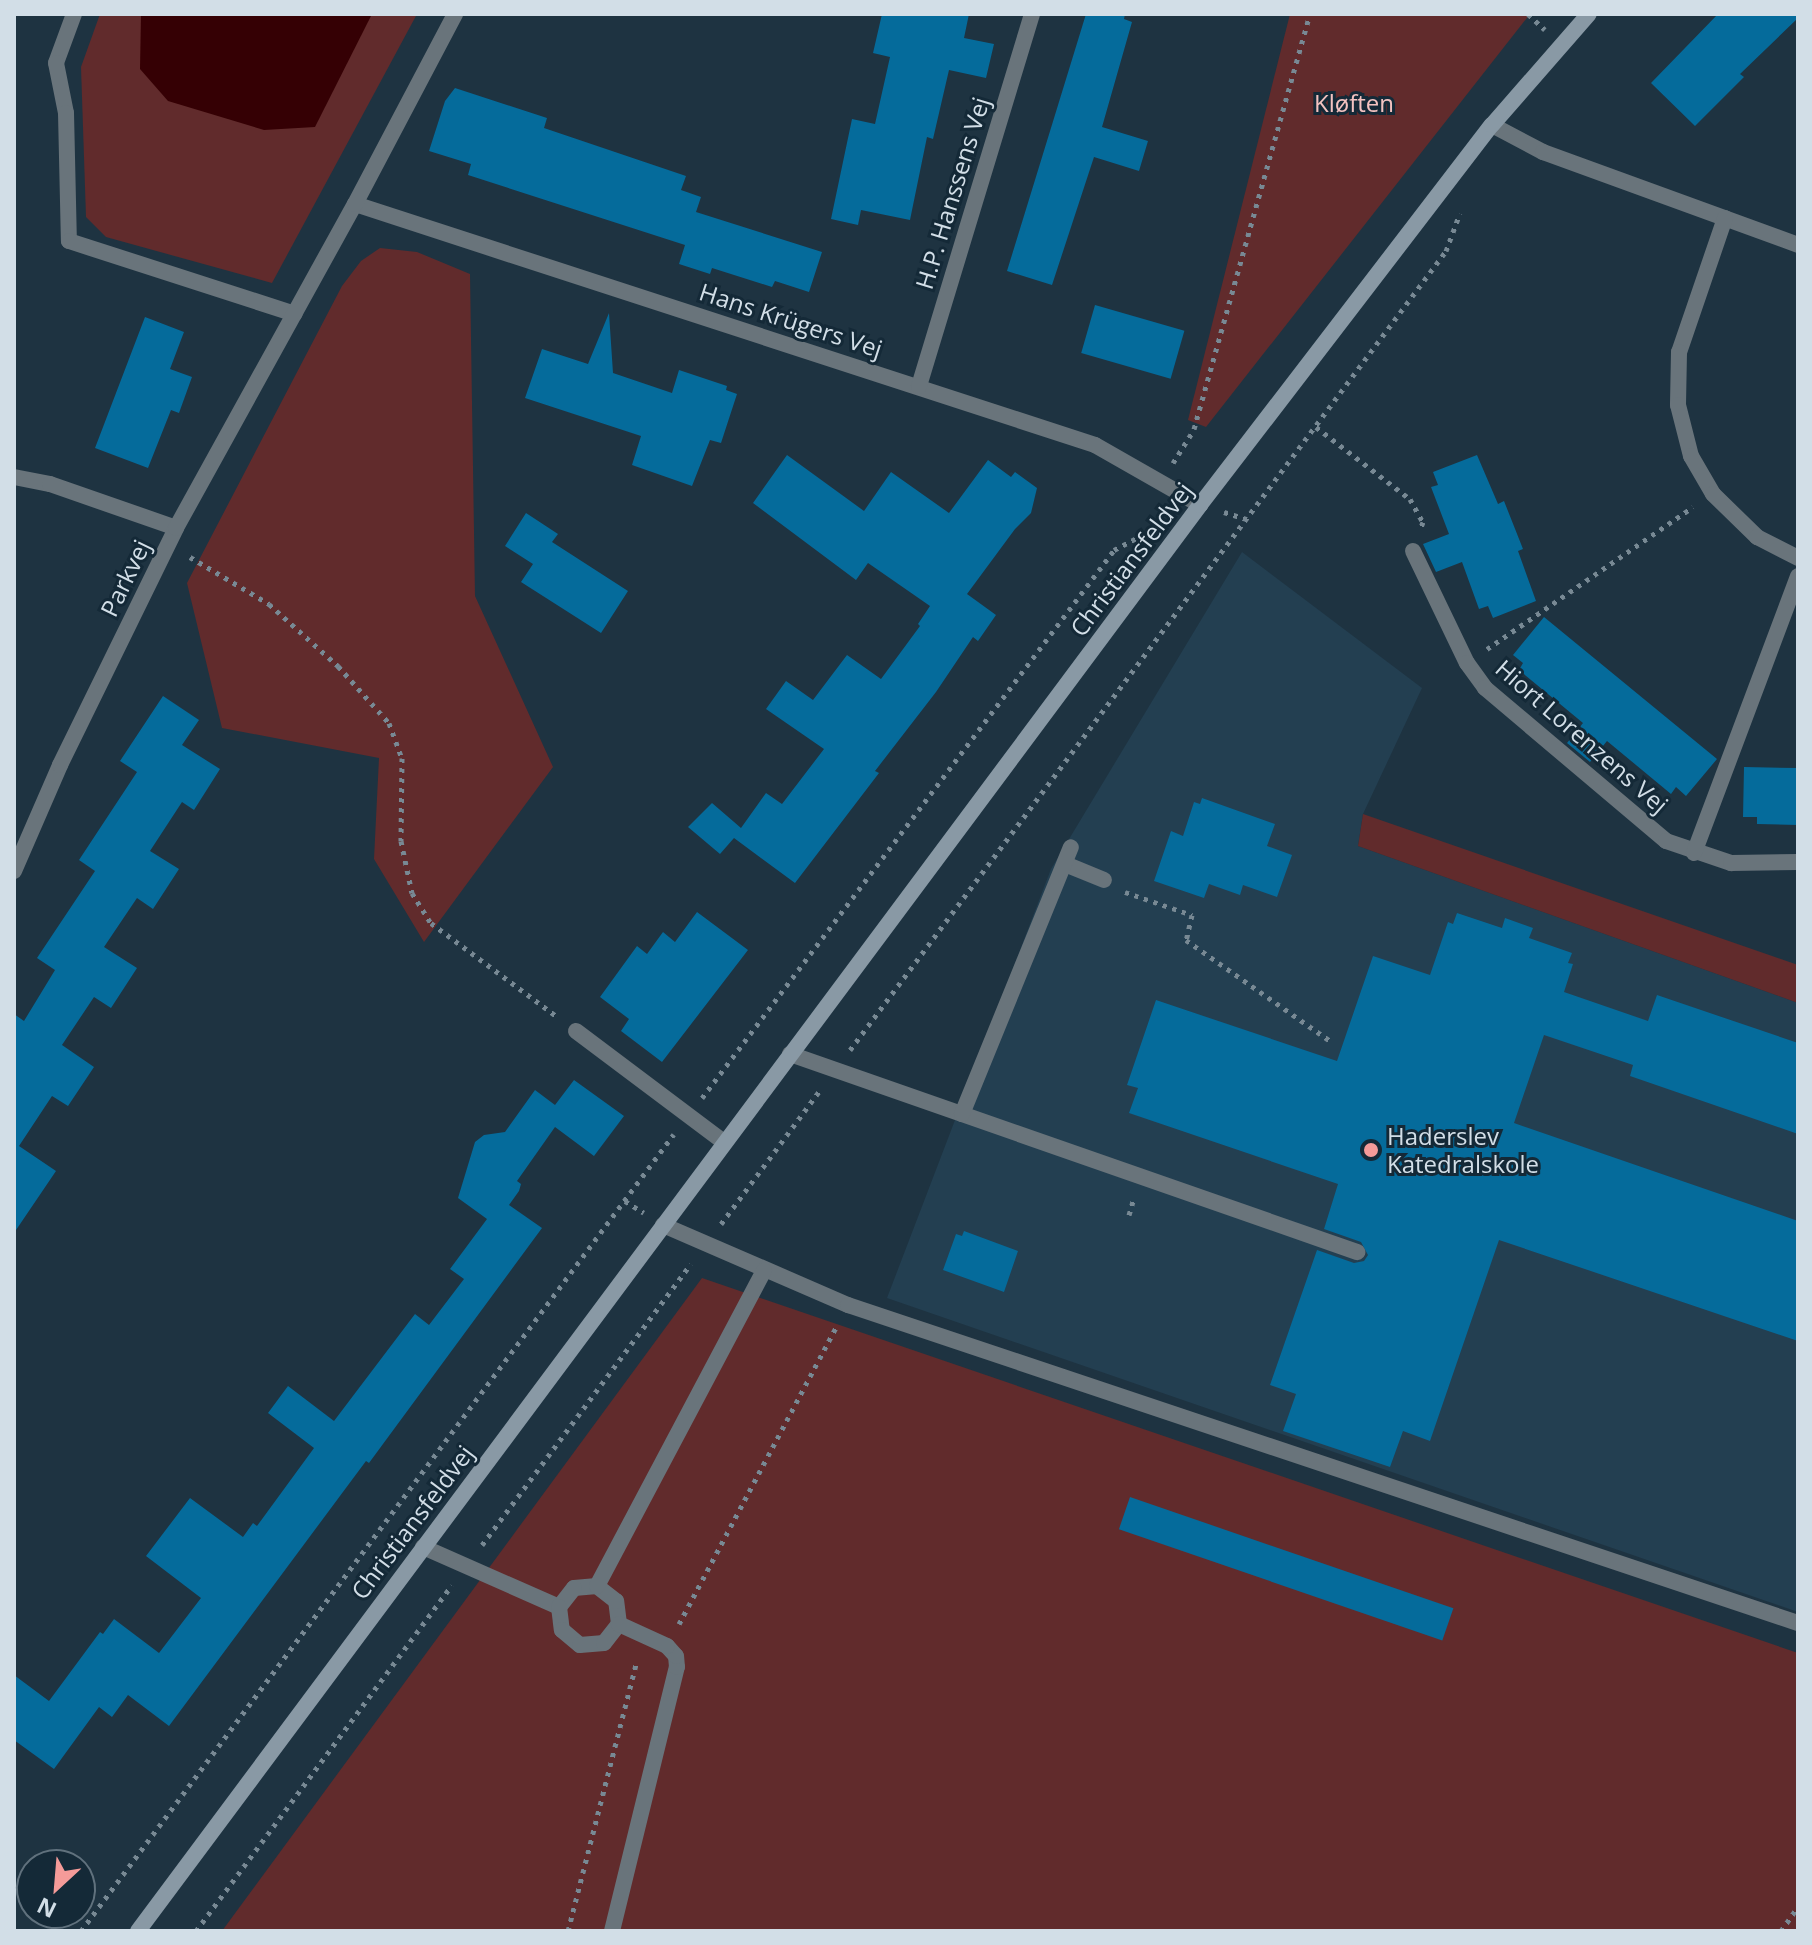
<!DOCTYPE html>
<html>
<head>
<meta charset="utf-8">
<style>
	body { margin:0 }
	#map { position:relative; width:1812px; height:1945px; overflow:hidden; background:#1e3341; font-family:"Open Sans",sans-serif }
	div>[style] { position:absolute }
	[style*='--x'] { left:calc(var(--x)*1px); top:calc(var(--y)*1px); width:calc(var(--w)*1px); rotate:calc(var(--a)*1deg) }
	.built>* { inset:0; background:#233f51 }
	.green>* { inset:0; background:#612b2c }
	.water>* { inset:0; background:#350004 }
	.building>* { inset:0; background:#056b9b; transform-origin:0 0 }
	.path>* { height:5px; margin-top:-2.5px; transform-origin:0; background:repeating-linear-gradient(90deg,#788994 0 4px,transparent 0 10px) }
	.lane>* { height:16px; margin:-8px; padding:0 8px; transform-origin:8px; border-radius:8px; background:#69747b }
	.street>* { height:16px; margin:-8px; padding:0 8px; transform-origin:8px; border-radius:8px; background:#69747b }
	.secondary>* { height:16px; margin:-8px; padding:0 8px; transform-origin:8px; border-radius:8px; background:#8999a5 }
	.dots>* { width:22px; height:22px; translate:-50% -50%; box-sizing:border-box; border:4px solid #142937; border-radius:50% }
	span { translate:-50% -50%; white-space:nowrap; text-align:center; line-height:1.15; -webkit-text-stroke:6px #142937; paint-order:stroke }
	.park-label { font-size:24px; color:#f3c2c0 }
	.street-label { font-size:24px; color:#d2dee7 }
	.poi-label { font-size:24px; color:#d2dee7 }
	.left { translate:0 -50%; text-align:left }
	.frame { position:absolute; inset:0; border:16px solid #d2dee7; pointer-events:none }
	.north { position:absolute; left:16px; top:1849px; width:80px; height:80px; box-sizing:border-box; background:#142937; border:2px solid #60717d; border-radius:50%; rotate:206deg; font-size:22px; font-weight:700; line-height:32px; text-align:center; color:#d2dee7 }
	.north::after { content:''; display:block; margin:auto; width:28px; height:36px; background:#f59b99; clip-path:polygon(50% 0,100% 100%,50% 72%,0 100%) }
</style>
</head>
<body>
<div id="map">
	<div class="built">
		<div style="clip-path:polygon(1242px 552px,1422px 688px,1363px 814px,1358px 846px,1798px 1003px,1798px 1612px,887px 1298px,1051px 869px)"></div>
	</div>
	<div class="green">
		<div style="clip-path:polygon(100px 14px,417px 14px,272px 283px,106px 237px,86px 217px,81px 67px)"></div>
		<div style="clip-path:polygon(1290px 14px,1530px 14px,1206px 427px,1188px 420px)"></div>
		<div style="clip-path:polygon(380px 248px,417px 252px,470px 274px,475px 596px,553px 767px,424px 942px,374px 859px,379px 758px,222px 728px,187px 583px,342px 286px,361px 261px)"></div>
		<div style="clip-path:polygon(1363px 814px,1798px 965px,1798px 1003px,1358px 846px)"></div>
		<div style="clip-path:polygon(702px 1278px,1798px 1653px,1798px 1931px,222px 1931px)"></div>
	</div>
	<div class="water">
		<div style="clip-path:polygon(141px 14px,372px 14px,315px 127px,264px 130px,168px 101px,140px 69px)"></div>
	</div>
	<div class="building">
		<div style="clip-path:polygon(882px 14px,969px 14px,964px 38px,994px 44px,986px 78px,949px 70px,933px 139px,927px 137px,910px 220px,861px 210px,858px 225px,831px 219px,852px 119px,875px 124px,890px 57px,873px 53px)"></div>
		<div style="clip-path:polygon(1086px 14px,1125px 14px,1124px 19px,1132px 22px,1102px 127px,1148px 141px,1139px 171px,1094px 157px,1052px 285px,1007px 271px)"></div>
		<div style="clip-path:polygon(1718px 14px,1798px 14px,1798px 18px,1740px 74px,1744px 77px,1695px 126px,1651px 83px)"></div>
		<div style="clip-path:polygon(455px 88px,547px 118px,544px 128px,686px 176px,681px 190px,701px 197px,696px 212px,822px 252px,809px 292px,775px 281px,772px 287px,712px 268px,710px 274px,679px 264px,685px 245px,468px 175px,471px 164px,429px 151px,445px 101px)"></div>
		<div style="left:1095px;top:305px;width:93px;height:50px;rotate:16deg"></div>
		<div style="clip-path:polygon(609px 313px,613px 373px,672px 393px,679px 370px,727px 386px,726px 390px,737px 394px,721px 443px,710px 440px,692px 486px,632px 465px,641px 436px,525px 398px,542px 349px,588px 364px)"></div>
		<div style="clip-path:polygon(145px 317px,184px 332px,170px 369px,192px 377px,179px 413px,171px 410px,148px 468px,95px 448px)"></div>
		<div style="clip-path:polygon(787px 455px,864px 511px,891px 472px,949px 513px,988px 460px,1011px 477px,1015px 472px,1037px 488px,1031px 513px,1015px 529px,967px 594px,996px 615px,978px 641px,973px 637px,936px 692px,875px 771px,879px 773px,795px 883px,734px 838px,720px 854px,688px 827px,712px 803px,741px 828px,766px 793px,782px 804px,824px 749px,766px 709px,786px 681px,813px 700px,847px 655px,881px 679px,920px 626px,918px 624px,930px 606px,868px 563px,856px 580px,753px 503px)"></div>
		<div style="clip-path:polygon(1477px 455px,1498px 504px,1504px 501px,1523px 549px,1518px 551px,1536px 601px,1493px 618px,1488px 606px,1479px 609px,1462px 562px,1436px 572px,1423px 544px,1449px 534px,1431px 487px,1438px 485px,1433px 472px)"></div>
		<div style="clip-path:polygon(526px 513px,558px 534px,552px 542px,628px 591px,601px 633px,521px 582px,533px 564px,505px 546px)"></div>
		<div style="clip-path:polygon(1544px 617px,1717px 759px,1686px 796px,1676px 787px,1671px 794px,1607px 741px,1590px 762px,1567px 743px,1583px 723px,1519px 670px,1523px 663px,1513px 655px)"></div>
		<div style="clip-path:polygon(163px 696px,199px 720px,182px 745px,220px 769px,194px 810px,182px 802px,150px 851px,179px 869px,153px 909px,137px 898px,104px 947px,137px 968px,111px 1008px,94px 997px,62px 1045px,94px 1067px,68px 1106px,52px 1096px,19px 1146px,56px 1171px,14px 1233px,14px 1014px,24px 1021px,55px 970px,37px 958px,95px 871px,79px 860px,137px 772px,120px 761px)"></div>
		<div style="clip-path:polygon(1744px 767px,1798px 768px,1798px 825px,1757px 824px,1757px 817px,1743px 817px)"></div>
		<div style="clip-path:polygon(1202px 798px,1275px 824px,1267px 846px,1292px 855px,1277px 897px,1243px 885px,1240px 895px,1209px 884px,1204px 898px,1154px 881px,1171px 831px,1183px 836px,1194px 802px,1200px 804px)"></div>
		<div style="clip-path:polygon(697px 912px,748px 950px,662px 1062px,621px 1031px,629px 1019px,600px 997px,637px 946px,647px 954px,663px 932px,675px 942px)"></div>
		<div style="clip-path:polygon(1457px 913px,1502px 928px,1505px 918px,1533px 928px,1529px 938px,1572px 953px,1568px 963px,1573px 964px,1564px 992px,1648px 1021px,1657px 995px,1798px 1043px,1798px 1134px,1630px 1076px,1633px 1065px,1544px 1035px,1514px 1123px,1798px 1221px,1798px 1341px,1499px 1240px,1430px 1441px,1403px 1431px,1390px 1467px,1283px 1431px,1296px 1394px,1270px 1385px,1317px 1250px,1354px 1263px,1364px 1261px,1368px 1255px,1361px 1242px,1324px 1229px,1338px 1184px,1129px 1113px,1138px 1088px,1127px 1085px,1156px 1000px,1337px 1061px,1373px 956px,1430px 975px,1448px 922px,1453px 924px)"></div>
		<div style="clip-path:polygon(574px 1080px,624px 1116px,594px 1156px,555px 1127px,517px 1181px,521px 1184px,519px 1191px,509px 1205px,542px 1228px,369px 1463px,366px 1461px,169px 1726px,128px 1695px,112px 1717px,99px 1707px,54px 1769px,14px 1740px,14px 1675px,49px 1701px,100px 1632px,103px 1634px,114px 1619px,159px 1653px,201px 1598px,146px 1556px,190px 1498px,243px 1537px,253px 1523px,257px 1526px,314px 1448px,268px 1413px,288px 1386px,334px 1421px,415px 1314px,429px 1325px,464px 1279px,450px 1269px,487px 1219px,458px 1198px,475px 1142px,484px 1135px,505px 1132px,535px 1090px,555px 1105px)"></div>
		<div style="clip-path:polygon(964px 1231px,1018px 1251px,1004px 1292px,943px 1270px,956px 1234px,962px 1236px)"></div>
		<div style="left:1130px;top:1497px;width:342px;height:34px;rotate:19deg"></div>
	</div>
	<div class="path">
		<div style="--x:1528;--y:14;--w:23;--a:43"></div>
		<div style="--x:1316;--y:427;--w:118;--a:37.5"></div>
		<div style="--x:1410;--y:499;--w:26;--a:61"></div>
		<div style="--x:1423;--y:522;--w:5;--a:112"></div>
		<div style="--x:1173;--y:463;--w:40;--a:-58"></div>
		<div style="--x:1194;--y:429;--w:431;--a:-74.4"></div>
		<div style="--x:1224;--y:512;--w:24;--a:17"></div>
		<div style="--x:190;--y:557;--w:92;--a:30.7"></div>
		<div style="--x:269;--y:604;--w:93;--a:41.9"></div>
		<div style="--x:338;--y:666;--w:76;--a:48.2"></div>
		<div style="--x:389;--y:723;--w:37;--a:70"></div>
		<div style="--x:402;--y:758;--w:83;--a:90.7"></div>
		<div style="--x:401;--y:841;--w:53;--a:78.1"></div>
		<div style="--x:412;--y:893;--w:36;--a:58"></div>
		<div style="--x:431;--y:923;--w:156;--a:36.6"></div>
		<div style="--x:1487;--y:649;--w:250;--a:-34.6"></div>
		<div style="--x:1125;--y:892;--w:71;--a:18.9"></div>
		<div style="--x:1192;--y:915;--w:26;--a:103"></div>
		<div style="--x:1186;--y:940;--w:179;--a:35"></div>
		<div style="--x:850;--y:1050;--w:997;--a:-53.28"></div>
		<div style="--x:1446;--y:251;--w:40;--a:-69.8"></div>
		<div style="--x:702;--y:1098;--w:686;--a:-53.06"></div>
		<div style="--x:1114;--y:550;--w:36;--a:-28"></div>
		<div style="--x:625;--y:1201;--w:22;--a:32"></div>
		<div style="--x:1129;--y:1215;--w:15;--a:-74"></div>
		<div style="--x:721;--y:1224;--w:167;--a:-53.5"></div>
		<div style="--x:482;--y:1545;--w:350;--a:-53.4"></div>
		<div style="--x:679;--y:1624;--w:337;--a:-62.1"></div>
		<div style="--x:81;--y:1931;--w:993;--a:-53.35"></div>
		<div style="--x:196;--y:1931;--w:430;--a:-53.5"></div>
		<div style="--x:568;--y:1931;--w:275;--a:-75.7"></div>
		<div style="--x:1781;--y:1931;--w:29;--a:-55"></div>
	</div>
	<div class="lane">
		<div style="--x:1065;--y:864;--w:42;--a:22.3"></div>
		<div style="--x:790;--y:1054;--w:601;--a:19.25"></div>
		<div style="--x:962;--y:1114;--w:288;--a:-67.8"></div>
		<div style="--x:663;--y:1225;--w:202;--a:23.4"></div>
		<div style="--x:848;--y:1305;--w:1002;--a:18.51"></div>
		<div style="--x:423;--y:1547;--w:149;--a:23.8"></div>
		<div style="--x:597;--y:1586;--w:23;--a:175"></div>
		<div style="--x:574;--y:1588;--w:24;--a:128"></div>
		<div style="--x:559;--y:1607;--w:23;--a:83"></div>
		<div style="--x:562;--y:1630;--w:23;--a:40"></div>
		<div style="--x:580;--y:1645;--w:24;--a:-5"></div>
		<div style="--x:604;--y:1643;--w:24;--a:-52"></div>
		<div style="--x:619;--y:1624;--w:23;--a:-97"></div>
		<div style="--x:616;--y:1601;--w:24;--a:-142"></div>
		<div style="--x:597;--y:1586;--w:357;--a:-62.1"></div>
		<div style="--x:612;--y:1931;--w:272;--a:-76.2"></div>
		<div style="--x:677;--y:1667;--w:11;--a:-95"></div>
		<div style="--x:676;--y:1656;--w:13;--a:-132"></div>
		<div style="--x:667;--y:1646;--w:53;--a:-155.4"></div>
	</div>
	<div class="street">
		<div style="--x:74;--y:14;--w:52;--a:110.2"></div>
		<div style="--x:56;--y:63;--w:51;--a:78.7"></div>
		<div style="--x:66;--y:113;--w:128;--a:88.7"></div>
		<div style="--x:69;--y:241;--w:237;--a:17.9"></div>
		<div style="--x:1492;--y:125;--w:58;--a:27.9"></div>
		<div style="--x:1543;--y:152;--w:271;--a:20"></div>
		<div style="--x:355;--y:204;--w:778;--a:18.04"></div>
		<div style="--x:1095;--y:445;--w:121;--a:29.7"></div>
		<div style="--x:1725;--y:218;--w:142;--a:108.9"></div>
		<div style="--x:1679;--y:352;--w:53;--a:91.1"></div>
		<div style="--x:1678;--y:405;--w:53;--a:75.7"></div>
		<div style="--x:1691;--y:456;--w:44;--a:59.9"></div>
		<div style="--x:1713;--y:494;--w:62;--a:44.3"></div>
		<div style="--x:1757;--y:537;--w:46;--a:27.1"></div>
		<div style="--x:919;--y:386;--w:389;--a:-73.1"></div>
		<div style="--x:14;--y:477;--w:37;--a:11"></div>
		<div style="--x:50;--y:484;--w:133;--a:19.2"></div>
		<div style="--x:1413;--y:551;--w:124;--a:64.3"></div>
		<div style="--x:1467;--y:663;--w:31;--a:54"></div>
		<div style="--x:1485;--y:688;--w:237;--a:40.2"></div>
		<div style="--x:1666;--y:841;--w:69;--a:18.7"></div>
		<div style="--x:1731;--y:863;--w:67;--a:-0.9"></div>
		<div style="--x:1694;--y:853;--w:296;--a:-69.4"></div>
		<div style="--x:14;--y:871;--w:116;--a:-66.5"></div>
		<div style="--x:60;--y:765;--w:264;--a:-63.9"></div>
		<div style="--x:176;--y:528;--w:370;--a:-61.1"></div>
		<div style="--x:355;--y:204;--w:215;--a:-62.2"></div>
		<div style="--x:576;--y:1031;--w:185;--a:36.9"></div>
	</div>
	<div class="secondary">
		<div style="--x:138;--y:1931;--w:1778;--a:-53.32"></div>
		<div style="--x:1200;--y:505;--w:479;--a:-52.5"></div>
		<div style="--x:1492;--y:125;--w:147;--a:-48.9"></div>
	</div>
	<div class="dots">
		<div style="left:1371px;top:1150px;background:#f59b99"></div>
	</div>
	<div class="park-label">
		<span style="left:1354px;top:103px">Kløften</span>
	</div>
	<div class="street-label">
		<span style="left:952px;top:193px;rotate:-73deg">H.P. Hanssens Vej</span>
		<span style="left:791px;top:320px;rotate:18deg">Hans Krügers Vej</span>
		<span style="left:1131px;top:559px;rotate:-53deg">Christiansfeldvej</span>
		<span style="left:125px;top:578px;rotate:-64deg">Parkvej</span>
		<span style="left:1582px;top:736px;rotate:41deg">Hiort Lorenzens Vej</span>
		<span style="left:412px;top:1522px;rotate:-53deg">Christiansfeldvej</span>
	</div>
	<div class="poi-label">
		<span class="left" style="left:1387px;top:1150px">Haderslev<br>Katedralskole</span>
	</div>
	<div class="frame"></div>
	<div class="north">N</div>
</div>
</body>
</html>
